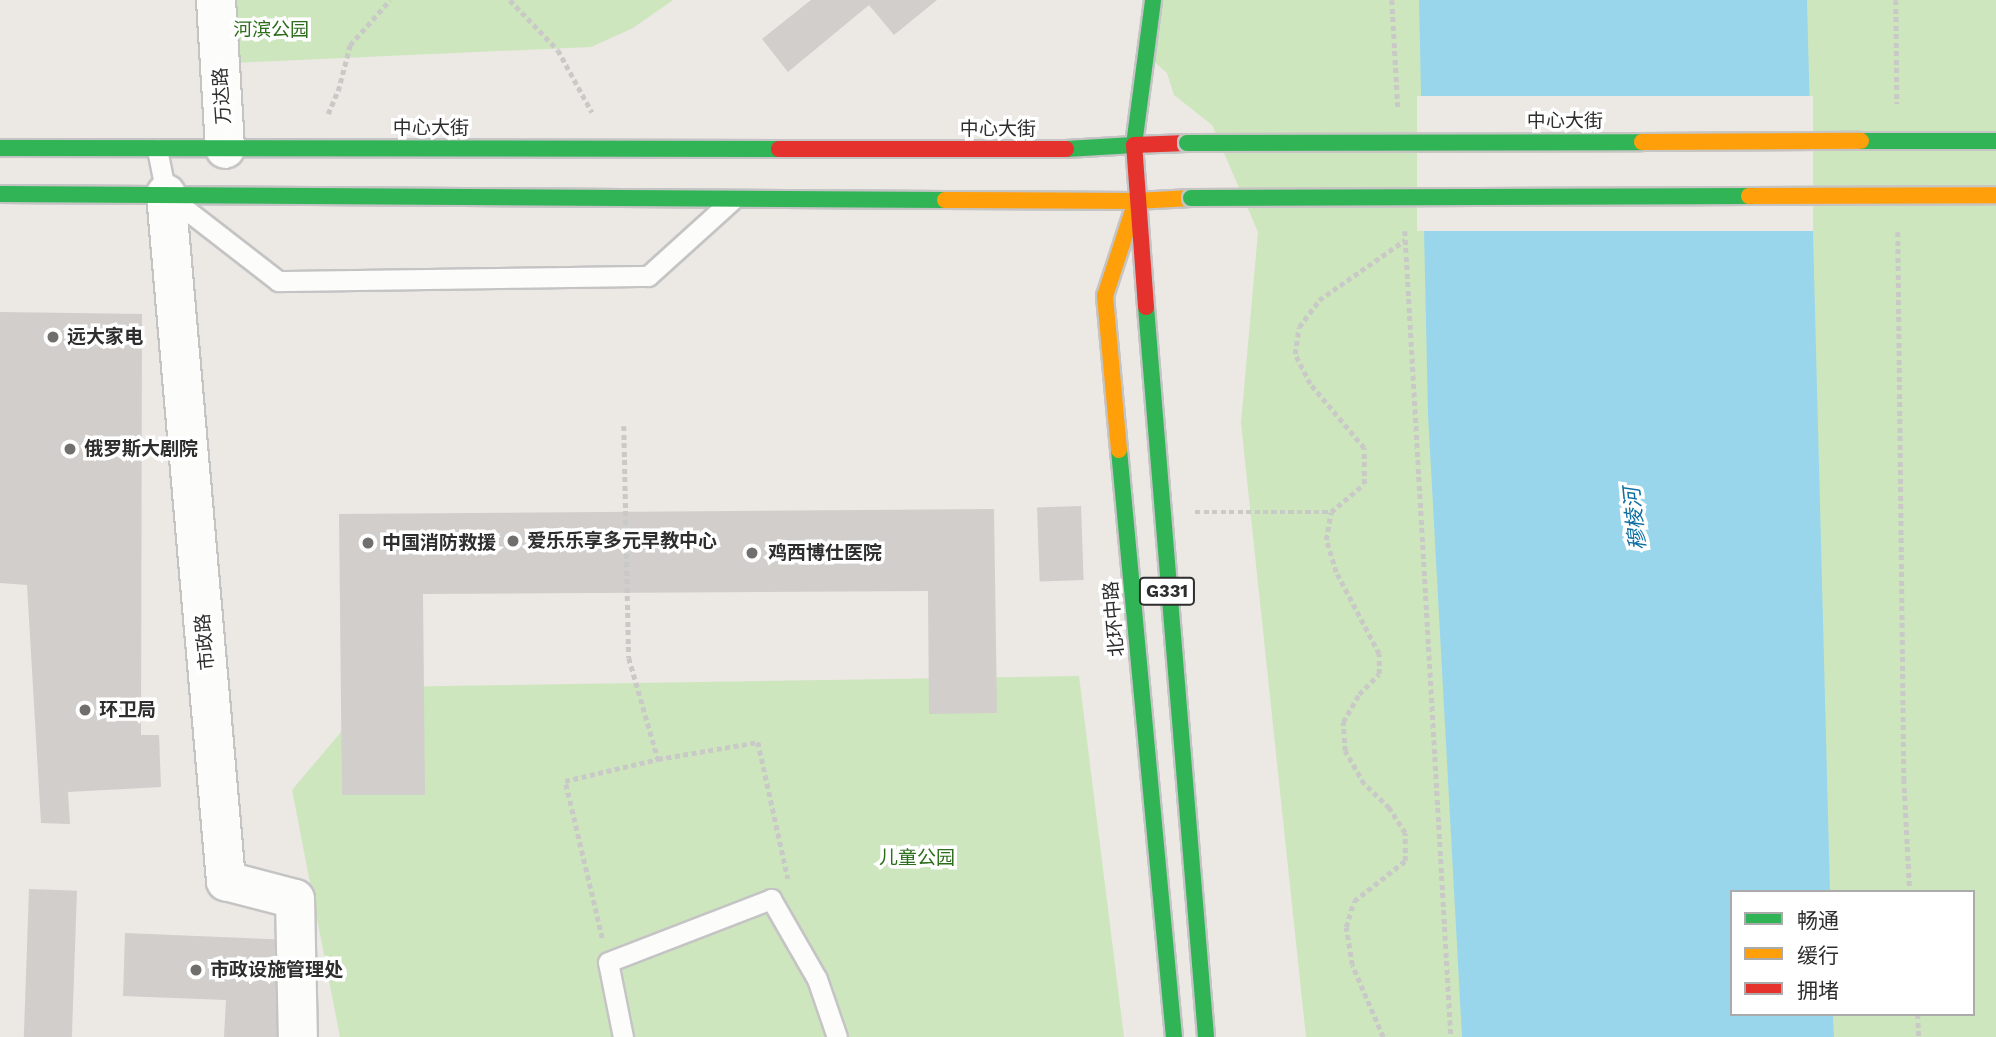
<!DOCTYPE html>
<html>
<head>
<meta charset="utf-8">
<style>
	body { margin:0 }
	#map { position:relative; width:1996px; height:1037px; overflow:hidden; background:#ece8e4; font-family:"Work Sans","Noto Sans SC",sans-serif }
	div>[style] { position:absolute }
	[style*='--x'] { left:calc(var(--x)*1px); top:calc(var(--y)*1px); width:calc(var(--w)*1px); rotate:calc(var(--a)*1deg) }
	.green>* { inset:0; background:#cee6be }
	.water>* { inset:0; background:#99d6ec }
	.pier>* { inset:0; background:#ece8e4; transform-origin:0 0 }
	.building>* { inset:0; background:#d1cecb; transform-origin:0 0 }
	.path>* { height:4.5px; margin-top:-2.25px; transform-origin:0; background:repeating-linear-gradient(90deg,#c9c9c8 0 5px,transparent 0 8.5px) }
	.roads { filter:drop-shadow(2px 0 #c5c4c5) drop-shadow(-2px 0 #c5c4c5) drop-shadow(0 2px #c5c4c5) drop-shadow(0 -2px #c5c4c5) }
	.lane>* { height:19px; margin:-9.5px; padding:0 9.5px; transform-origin:9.5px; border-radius:9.5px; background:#fcfcfb }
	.street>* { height:38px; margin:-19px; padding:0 19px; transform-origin:19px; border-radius:19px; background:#fcfcfb }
	.fast>* { height:16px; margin:-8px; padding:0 8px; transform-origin:8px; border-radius:8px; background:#30b455 }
	.slow>* { height:16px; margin:-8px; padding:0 8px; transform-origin:8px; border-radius:8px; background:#ff9f0a }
	.jam>* { height:16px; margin:-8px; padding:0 8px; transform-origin:8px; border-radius:8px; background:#e5322d }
	.bridges { filter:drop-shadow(2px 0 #c6c5c4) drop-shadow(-2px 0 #c6c5c4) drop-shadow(0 2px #c6c5c4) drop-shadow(0 -2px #c6c5c4) }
	.fast-bridge>* { height:16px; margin:-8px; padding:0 8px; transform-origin:8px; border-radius:8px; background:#30b455 }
	.slow-bridge>* { height:16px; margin:-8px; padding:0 8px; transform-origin:8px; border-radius:8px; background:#ff9f0a }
	.dots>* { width:19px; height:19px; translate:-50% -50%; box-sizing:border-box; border:4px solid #fff; border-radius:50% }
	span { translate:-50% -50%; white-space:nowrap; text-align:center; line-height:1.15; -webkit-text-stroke:7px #fff; paint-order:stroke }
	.shield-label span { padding:2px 5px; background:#fff; border:2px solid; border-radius:5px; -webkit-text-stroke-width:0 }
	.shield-label { font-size:18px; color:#2e2e2e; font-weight:700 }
	.park-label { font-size:19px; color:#2c6e1b }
	.street-label { font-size:19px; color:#2e2e2e }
	.poi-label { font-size:19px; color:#2e2e2e; font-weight:700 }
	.left { translate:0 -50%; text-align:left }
	.water-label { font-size:21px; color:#0d6fa3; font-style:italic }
	.legend { position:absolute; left:1730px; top:890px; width:245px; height:126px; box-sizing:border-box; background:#fff; border:2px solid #ababab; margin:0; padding:9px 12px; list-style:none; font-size:21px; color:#2e2e2e }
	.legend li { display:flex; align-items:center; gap:14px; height:35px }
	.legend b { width:35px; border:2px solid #ababab }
</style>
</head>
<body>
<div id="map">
	<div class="green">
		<div style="clip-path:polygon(228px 0,673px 0,633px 28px,591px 47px,233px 63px)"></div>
		<div style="clip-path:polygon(evenodd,1153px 0,1996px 0,1996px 1037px,1306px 1037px,1241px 423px,1258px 232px,1212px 125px,1174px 95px,1167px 73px,1145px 54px,1153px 0,1732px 892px,1973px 892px,1973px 1014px,1732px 1014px,1732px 892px)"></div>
		<div style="clip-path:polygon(1079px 676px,1124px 1037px,340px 1037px,292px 790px,379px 687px)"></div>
	</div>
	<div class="water">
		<div style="clip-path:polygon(1419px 0,1807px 0,1830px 892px,1732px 892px,1732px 1014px,1833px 1014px,1834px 1037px,1462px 1037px,1428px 414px)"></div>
	</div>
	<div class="pier">
		<div style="left:1417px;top:96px;width:396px;height:135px"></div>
	</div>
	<div class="building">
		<div style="clip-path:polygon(811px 0,937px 0,894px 35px,869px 5px,788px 72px,762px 39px)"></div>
		<div style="clip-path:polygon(0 312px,142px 314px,141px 735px,159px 735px,161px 787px,68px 792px,70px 824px,41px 823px,27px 585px,0 583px)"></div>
		<div style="left:1081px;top:506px;width:74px;height:44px;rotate:88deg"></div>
		<div style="clip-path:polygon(994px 509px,997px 713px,929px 714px,928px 591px,423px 594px,425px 795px,342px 795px,339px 514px)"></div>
		<div style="left:29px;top:889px;width:48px;height:148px;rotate:2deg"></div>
		<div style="clip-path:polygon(125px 933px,293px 940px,290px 1037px,224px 1037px,226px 1000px,123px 996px)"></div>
	</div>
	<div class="path">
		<div style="--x:510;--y:0;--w:69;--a:46.2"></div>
		<div style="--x:558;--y:50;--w:71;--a:61.3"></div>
		<div style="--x:1392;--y:0;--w:107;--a:86.8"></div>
		<div style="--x:1896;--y:0;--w:104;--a:89.4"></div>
		<div style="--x:328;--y:114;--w:25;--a:-67"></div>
		<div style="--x:338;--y:91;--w:48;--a:-75.4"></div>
		<div style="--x:350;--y:45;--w:60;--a:-48.4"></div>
		<div style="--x:1405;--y:231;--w:807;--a:86.73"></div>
		<div style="--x:1898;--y:232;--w:547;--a:89.37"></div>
		<div style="--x:1904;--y:779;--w:113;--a:87"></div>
		<div style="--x:624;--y:426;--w:232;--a:88.8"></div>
		<div style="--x:629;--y:658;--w:105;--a:74"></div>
		<div style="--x:1195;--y:512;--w:136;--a:0"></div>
		<div style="--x:602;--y:938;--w:161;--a:-103.3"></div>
		<div style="--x:565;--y:781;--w:96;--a:-13.3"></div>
		<div style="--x:658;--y:759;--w:101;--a:-9.6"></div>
		<div style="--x:758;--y:742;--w:140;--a:77.6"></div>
		<div style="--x:1918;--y:1014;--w:23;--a:88"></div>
		<div style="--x:1383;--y:1037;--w:78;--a:-113.3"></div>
		<div style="--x:1352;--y:965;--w:38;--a:-99"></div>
		<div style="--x:1346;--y:927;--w:27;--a:-73"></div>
		<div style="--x:1354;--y:901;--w:65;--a:-38.1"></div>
		<div style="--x:1405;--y:861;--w:28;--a:-90"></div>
		<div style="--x:1405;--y:833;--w:30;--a:-123"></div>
		<div style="--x:1389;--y:808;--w:35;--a:-136"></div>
		<div style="--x:1364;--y:784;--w:38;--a:-120"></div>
		<div style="--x:1345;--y:751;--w:29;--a:-94"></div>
		<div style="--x:1343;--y:722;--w:32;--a:-60"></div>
		<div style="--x:1359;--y:694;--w:28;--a:-45"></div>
		<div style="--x:1379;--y:674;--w:20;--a:-90"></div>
		<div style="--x:1379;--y:654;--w:93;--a:-117.7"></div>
		<div style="--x:1336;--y:572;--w:34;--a:-107"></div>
		<div style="--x:1326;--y:540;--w:28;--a:-80"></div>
		<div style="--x:1331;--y:512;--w:43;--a:-40.3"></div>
		<div style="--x:1364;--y:484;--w:36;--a:-90"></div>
		<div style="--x:1364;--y:448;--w:84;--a:-130.2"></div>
		<div style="--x:1310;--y:384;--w:34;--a:-117"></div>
		<div style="--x:1295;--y:354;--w:27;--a:-82"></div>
		<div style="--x:1299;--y:327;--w:34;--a:-53"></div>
		<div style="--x:1319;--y:300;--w:105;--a:-34.9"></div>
	</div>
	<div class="roads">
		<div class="lane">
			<div style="--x:157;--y:149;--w:46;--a:78.7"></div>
			<div style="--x:166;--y:194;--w:142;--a:37.8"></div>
			<div style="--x:278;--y:281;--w:370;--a:-0.8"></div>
			<div style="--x:648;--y:276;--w:113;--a:-42.1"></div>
			<div style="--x:623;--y:1037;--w:76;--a:-101.3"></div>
			<div style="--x:608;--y:962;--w:175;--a:-21.1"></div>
			<div style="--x:771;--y:899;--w:92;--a:60.1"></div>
			<div style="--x:817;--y:979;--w:61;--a:71"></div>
		</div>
		<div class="street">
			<div style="--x:216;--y:0;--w:149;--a:86.5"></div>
			<div style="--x:166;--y:194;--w:690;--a:85.01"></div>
			<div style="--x:226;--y:881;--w:71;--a:14.6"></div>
			<div style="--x:295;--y:899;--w:138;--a:88.8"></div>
		</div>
		<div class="fast">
			<div style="--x:0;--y:148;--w:779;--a:0.07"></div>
			<div style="--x:1066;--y:149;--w:68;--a:-3.4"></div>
			<div style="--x:1134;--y:145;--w:146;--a:-82.5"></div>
			<div style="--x:0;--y:194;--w:945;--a:0.36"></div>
			<div style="--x:1146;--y:307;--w:732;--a:85.3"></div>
			<div style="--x:1119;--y:450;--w:590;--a:84.65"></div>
		</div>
		<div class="slow">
			<div style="--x:945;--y:200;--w:191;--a:0.3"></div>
			<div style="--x:1119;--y:450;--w:155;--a:-95.2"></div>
			<div style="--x:1105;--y:296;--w:100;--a:-71.9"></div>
			<div style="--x:1136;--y:201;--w:55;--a:-3.1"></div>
		</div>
		<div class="jam">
			<div style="--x:779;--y:149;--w:287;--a:0"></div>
			<div style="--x:1146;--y:307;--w:162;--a:-94.2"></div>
			<div style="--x:1134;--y:145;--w:53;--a:-2.2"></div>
		</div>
	</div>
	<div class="bridges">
		<div class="fast-bridge">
			<div style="--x:1861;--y:141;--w:135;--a:0"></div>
			<div style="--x:1187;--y:143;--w:455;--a:-0.1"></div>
			<div style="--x:1191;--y:198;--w:558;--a:-0.21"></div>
		</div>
		<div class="slow-bridge">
			<div style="--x:1642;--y:142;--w:219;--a:-0.3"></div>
			<div style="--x:1749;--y:196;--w:247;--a:-0.2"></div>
		</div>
	</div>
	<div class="dots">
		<div style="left:53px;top:337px;background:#706f6e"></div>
		<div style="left:70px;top:449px;background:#706f6e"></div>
		<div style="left:513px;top:541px;background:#706f6e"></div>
		<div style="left:368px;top:543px;background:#706f6e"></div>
		<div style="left:752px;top:553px;background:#706f6e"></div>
		<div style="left:85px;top:710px;background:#706f6e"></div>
		<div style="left:196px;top:970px;background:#706f6e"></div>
	</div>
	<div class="shield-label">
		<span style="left:1167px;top:591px">G331</span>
	</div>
	<div class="park-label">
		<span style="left:271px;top:30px">河滨公园</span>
		<span style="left:917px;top:858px">儿童公园</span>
	</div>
	<div class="street-label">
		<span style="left:222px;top:96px;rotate:-94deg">万达路</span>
		<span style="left:1565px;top:121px">中心大街</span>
		<span style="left:431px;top:128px">中心大街</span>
		<span style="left:998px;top:129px">中心大街</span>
		<span style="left:1114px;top:619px;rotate:-95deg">北环中路</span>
		<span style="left:205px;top:642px;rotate:-95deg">市政路</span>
	</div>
	<div class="poi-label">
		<span class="left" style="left:67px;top:337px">远大家电</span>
		<span class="left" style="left:84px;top:449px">俄罗斯大剧院</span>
		<span class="left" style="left:527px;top:541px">爱乐乐享多元早教中心</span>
		<span class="left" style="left:382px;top:543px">中国消防救援</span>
		<span class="left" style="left:768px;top:553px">鸡西博仕医院</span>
		<span class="left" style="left:99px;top:710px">环卫局</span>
		<span class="left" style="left:210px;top:970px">市政设施管理处</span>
	</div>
	<div class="water-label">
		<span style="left:1635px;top:519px;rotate:-96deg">穆棱河</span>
	</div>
	<ul class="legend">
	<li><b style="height:9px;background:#30b455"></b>畅通</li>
	<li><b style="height:9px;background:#ff9f0a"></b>缓行</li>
	<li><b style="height:9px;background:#e5322d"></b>拥堵</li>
	</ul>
</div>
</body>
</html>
